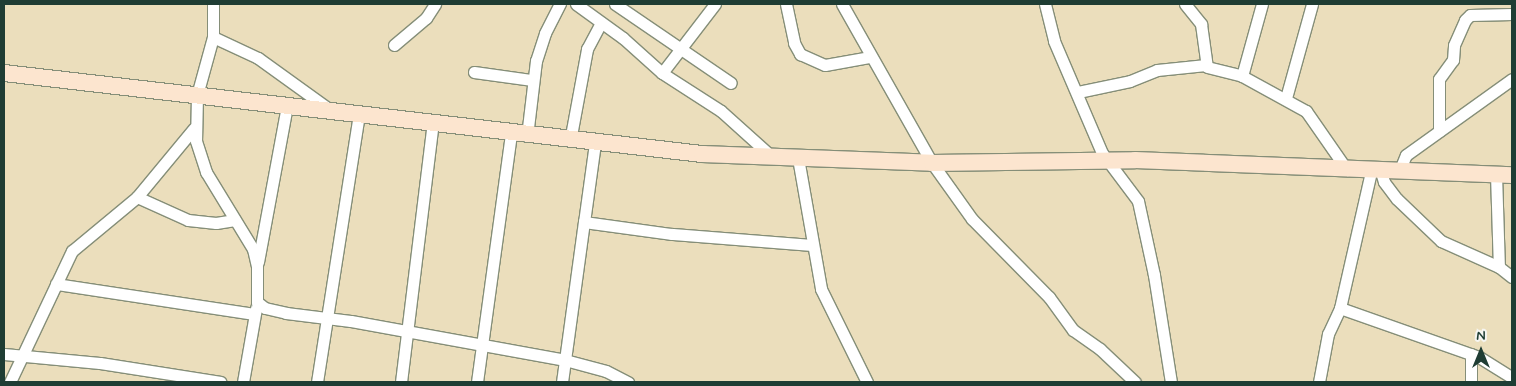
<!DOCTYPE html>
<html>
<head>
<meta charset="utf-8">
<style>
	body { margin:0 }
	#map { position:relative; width:1516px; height:386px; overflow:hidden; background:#ebdebc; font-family:Mynerve,sans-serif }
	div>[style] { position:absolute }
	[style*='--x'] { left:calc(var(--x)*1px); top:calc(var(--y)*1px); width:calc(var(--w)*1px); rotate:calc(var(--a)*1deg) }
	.roads { filter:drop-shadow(1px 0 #858e78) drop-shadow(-1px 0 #858e78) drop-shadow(0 1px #858e78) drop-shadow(0 -1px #858e78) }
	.street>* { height:11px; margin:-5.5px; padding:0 5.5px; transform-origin:5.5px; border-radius:5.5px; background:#fff }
	.secondary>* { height:16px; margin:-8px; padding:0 8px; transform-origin:8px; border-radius:8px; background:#fce5cf }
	span { translate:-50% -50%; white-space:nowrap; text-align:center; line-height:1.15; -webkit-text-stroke:4px #f6f6f2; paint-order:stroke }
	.frame { position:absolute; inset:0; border:5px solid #1f3d34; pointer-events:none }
	.north { position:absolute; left:1456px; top:326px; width:50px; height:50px; -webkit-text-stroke:4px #f6f6f2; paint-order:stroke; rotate:0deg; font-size:14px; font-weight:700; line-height:20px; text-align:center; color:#1f3d34 }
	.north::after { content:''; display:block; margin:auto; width:18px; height:22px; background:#1f3d34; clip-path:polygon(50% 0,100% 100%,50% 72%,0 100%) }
</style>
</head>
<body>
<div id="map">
	<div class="roads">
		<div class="street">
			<div style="--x:213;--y:4;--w:33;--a:90"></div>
			<div style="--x:213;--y:37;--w:60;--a:105.4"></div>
			<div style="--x:197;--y:95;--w:46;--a:91.2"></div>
			<div style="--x:196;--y:141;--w:33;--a:72"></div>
			<div style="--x:206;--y:172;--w:90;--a:58.6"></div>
			<div style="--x:253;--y:249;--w:18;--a:77"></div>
			<div style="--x:257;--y:267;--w:35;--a:90"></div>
			<div style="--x:257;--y:302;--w:10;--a:37"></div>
			<div style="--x:265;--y:308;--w:22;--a:13"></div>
			<div style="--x:286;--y:313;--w:65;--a:7"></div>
			<div style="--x:351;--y:321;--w:218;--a:10.3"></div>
			<div style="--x:565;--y:360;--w:42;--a:15"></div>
			<div style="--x:606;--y:371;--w:25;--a:27"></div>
			<div style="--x:576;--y:4;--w:58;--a:35.9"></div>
			<div style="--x:623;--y:38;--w:52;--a:41.9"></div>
			<div style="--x:662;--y:73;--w:70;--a:32.8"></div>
			<div style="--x:721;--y:111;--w:69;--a:42"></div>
			<div style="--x:615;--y:4;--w:140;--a:34.3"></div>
			<div style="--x:786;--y:4;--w:40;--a:78"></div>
			<div style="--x:794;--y:43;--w:13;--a:61"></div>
			<div style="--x:800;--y:54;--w:27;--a:24"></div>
			<div style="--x:825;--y:65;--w:46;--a:-10.1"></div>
			<div style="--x:842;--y:4;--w:183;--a:60.5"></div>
			<div style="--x:932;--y:163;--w:69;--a:54.5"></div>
			<div style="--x:972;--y:219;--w:110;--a:45.4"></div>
			<div style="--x:1049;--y:297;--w:41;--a:54"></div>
			<div style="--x:1073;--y:330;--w:33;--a:35"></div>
			<div style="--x:1100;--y:349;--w:48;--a:43.3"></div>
			<div style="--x:1045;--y:4;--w:38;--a:76"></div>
			<div style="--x:1054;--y:41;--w:122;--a:66.8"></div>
			<div style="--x:1102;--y:153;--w:60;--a:53.1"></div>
			<div style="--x:1138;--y:201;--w:76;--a:77.8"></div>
			<div style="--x:1154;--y:275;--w:108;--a:81"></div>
			<div style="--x:1185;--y:4;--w:26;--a:51"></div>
			<div style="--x:1201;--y:24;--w:43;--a:82.1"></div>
			<div style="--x:1207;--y:67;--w:36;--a:14"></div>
			<div style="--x:1242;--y:76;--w:73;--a:28.7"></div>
			<div style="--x:1306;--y:111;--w:72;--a:55.2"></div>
			<div style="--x:213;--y:37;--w:50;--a:25"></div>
			<div style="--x:258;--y:58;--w:89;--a:35.8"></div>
			<div style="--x:394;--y:45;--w:42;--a:-40.2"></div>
			<div style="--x:426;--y:18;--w:17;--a:-57"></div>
			<div style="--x:474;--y:72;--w:59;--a:7.9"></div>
			<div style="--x:662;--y:73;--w:87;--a:-52.5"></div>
			<div style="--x:1242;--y:76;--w:75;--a:-74.5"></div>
			<div style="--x:1078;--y:92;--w:53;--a:-11.9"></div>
			<div style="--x:1130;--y:81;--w:29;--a:-22"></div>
			<div style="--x:1157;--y:70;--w:49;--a:-5.8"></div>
			<div style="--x:1286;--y:98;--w:98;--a:-74.5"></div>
			<div style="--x:1439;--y:131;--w:52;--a:-90"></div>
			<div style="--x:1439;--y:79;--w:24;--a:-54"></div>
			<div style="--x:1453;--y:60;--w:15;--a:-86"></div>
			<div style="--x:1454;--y:45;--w:27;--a:-66"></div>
			<div style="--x:1465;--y:20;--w:7;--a:-45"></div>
			<div style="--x:1470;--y:15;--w:42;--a:-1.4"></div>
			<div style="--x:527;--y:136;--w:76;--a:-83.2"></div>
			<div style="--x:536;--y:61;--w:29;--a:-72"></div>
			<div style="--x:545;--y:33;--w:33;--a:-63"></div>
			<div style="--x:570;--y:141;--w:94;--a:-79.5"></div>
			<div style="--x:587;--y:49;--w:30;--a:-62"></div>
			<div style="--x:595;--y:143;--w:80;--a:97.9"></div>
			<div style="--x:584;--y:222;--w:89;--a:7.8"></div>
			<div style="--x:672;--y:234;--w:141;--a:4.5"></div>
			<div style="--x:798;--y:158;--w:133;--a:80"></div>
			<div style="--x:821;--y:289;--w:104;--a:63.7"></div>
			<div style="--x:1381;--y:172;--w:10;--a:73"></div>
			<div style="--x:1384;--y:182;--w:21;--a:53"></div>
			<div style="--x:1397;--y:199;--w:61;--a:43.7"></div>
			<div style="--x:1441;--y:241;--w:64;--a:24.1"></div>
			<div style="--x:1499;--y:267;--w:16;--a:38"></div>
			<div style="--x:1399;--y:172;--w:18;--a:-68"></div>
			<div style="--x:1406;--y:155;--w:130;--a:-35.6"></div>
			<div style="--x:1496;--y:174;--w:93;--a:88.2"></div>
			<div style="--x:137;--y:197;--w:56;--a:24.3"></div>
			<div style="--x:188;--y:220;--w:28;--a:6"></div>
			<div style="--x:216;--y:223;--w:19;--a:-9"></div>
			<div style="--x:258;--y:262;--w:159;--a:-79.5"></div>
			<div style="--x:56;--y:284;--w:200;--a:8.6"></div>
			<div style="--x:1340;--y:308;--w:147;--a:19.4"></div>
			<div style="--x:1479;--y:357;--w:39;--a:32"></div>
			<div style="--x:4;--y:354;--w:96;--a:5.4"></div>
			<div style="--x:100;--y:363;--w:122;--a:8.9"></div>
			<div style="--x:10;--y:382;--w:145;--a:-64.7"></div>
			<div style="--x:72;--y:251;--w:85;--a:-39.7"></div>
			<div style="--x:137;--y:197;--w:89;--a:-50.4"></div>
			<div style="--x:243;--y:382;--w:75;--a:-80"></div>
			<div style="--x:317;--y:382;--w:272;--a:-81.1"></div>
			<div style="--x:401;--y:382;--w:261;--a:-83"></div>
			<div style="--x:477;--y:382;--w:250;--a:-82.2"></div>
			<div style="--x:562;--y:382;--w:162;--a:-82.2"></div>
			<div style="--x:1319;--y:382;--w:49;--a:-79.4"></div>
			<div style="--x:1328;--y:334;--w:29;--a:-65"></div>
			<div style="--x:1340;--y:308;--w:140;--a:-77.2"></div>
			<div style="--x:1471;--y:382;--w:28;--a:-90"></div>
		</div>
		<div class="secondary">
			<div style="--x:4;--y:73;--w:703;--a:6.62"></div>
			<div style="--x:702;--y:154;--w:230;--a:2.2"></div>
			<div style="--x:932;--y:163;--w:203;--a:-0.8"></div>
			<div style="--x:1135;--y:160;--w:377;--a:2.3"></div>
		</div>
	</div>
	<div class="frame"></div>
	<div class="north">N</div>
</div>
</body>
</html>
